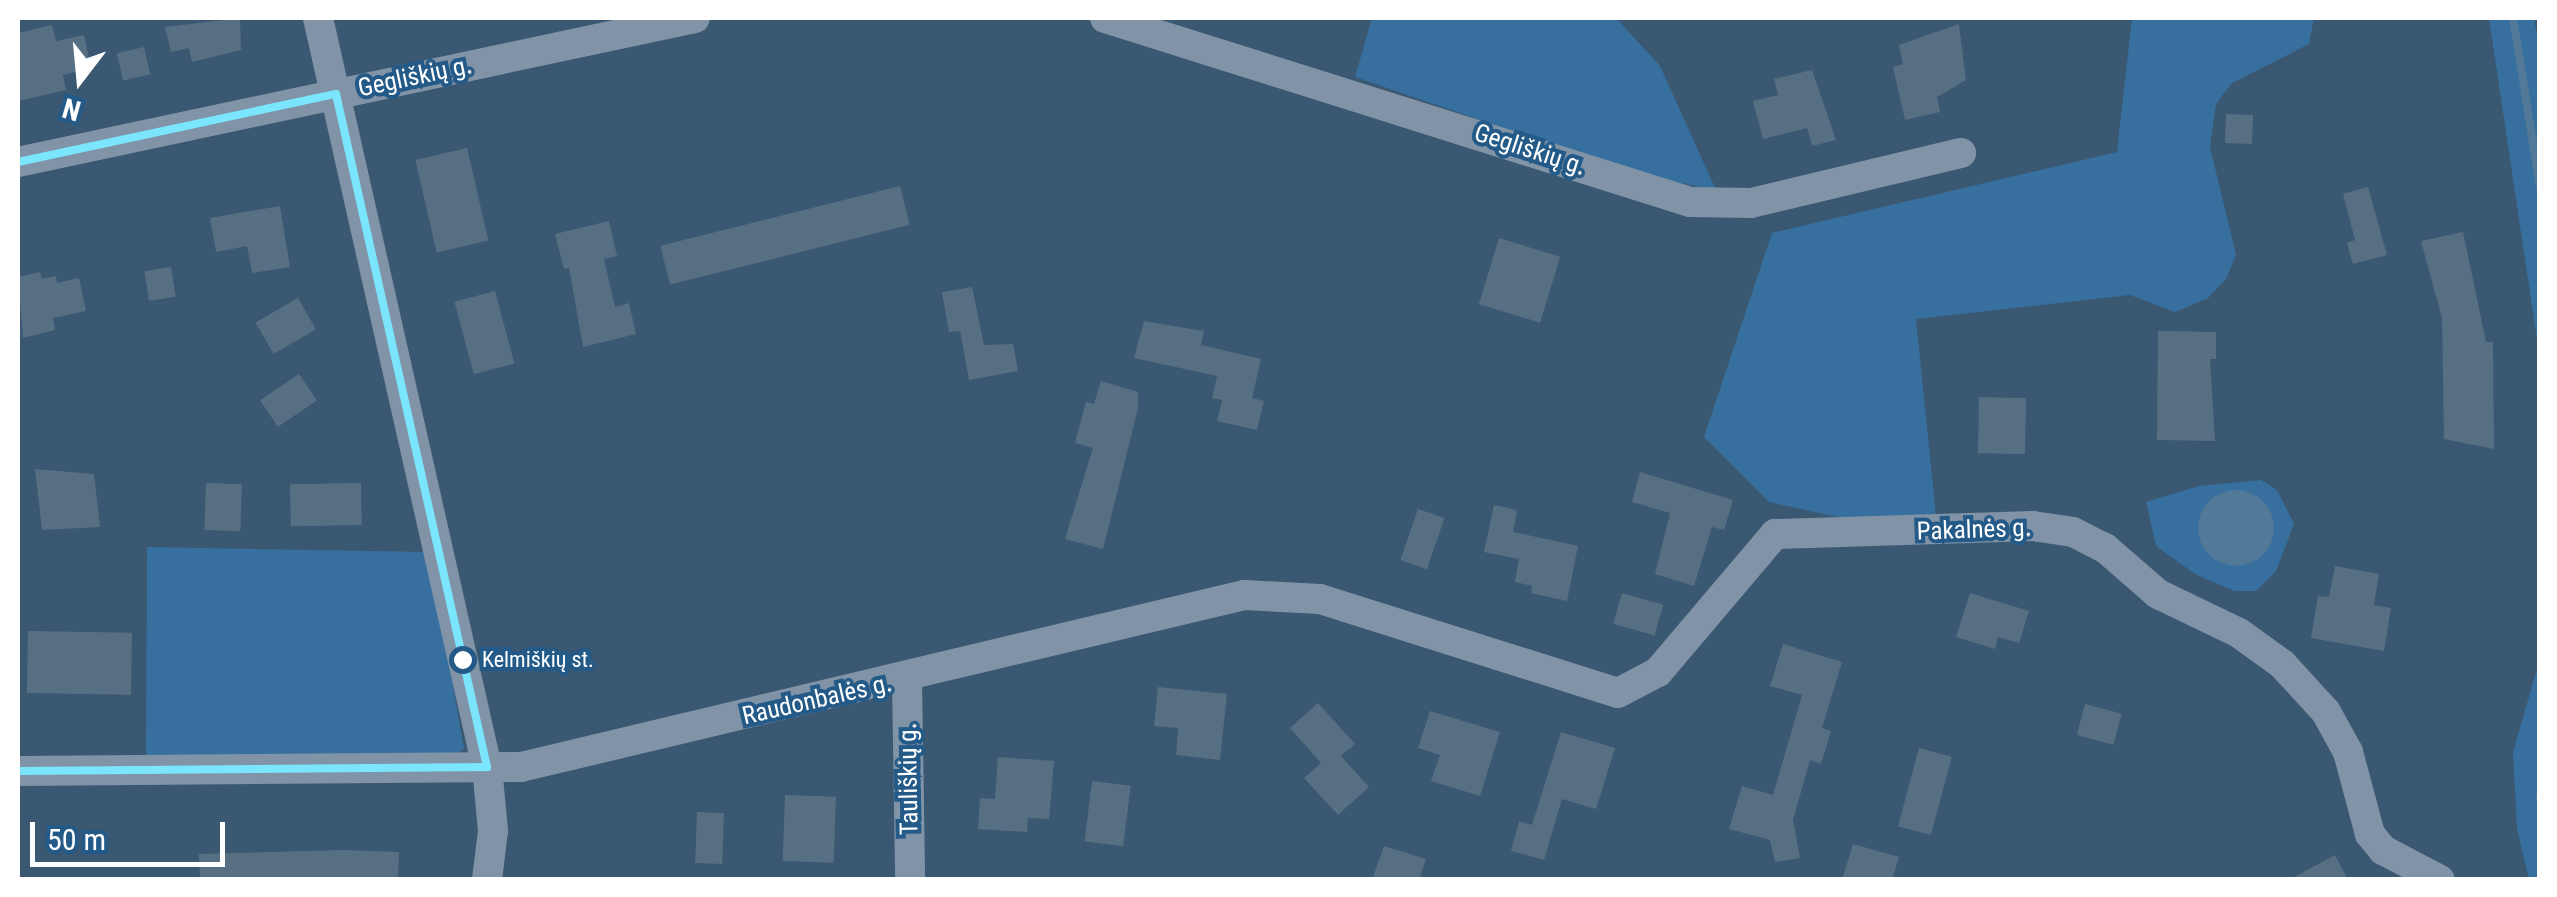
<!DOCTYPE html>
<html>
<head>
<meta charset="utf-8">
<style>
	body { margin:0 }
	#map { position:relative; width:2557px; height:897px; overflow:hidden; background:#3a5871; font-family:"Roboto Condensed",sans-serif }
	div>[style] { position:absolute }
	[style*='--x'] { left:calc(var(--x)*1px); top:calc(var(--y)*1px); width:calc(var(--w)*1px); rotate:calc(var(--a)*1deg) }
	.green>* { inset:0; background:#37709e }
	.water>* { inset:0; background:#537998 }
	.round { border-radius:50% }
	.stream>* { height:8px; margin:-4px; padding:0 4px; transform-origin:4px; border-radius:4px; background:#537998 }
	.building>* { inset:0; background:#576f83; transform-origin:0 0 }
	.street>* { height:30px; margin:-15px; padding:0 15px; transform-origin:15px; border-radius:15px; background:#8194a7 }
	.bus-1>* { height:8px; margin:-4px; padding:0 4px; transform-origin:4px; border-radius:4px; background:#7ae5fd }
	.dots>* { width:28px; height:28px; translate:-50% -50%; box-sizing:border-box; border:5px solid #235a88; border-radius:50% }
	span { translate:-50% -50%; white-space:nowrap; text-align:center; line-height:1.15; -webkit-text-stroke:8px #235a88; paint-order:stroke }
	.bus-label { font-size:22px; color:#fff }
	.left { translate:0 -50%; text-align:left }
	.street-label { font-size:25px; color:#fff }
	.frame { position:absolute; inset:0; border:20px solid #fff; pointer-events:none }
	.north { position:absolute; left:30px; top:30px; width:100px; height:100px; -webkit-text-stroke:8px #235a88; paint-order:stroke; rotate:196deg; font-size:28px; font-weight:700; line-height:40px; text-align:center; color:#fff }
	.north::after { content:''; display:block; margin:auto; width:35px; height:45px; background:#fff; clip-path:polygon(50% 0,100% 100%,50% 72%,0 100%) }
	.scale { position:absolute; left:30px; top:822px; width:195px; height:45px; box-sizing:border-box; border:5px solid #fff; border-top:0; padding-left:12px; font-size:30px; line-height:35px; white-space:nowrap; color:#fff; -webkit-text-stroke:8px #235a88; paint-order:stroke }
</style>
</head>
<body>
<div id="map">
	<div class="green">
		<div style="clip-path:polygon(1372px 18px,1616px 18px,1660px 66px,1716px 190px,1640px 175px,1355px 77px)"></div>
		<div style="clip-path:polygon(2132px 18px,2314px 18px,2309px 44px,2232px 83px,2216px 104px,2210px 147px,2236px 255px,2226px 279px,2208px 298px,2175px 312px,2130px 295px,1916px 319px,1937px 526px,1833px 516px,1769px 502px,1704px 437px,1772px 233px,2117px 152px)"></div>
		<div style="clip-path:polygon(2489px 18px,2534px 18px,2539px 46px,2539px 353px)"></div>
		<div style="clip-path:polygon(2261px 480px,2277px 490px,2294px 524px,2276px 571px,2256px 591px,2234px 591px,2195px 574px,2156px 546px,2146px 502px,2199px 486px)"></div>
		<div style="clip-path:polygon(147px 547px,429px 552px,464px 748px,456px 756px,146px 759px)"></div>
		<div style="clip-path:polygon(2539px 662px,2540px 879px,2529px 880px,2517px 828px,2513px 752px)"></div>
	</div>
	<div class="water">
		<div class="round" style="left:2198px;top:490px;width:76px;height:76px"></div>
	</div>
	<div class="stream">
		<div style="--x:2513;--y:18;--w:170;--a:80.9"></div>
		<div style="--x:2540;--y:797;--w:3;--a:90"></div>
	</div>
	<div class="building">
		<div style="clip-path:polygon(240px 18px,241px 50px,192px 62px,189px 48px,171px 52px,165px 27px)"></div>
		<div style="clip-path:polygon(1959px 24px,1966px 80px,1937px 97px,1940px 112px,1905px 120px,1893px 67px,1903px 64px,1899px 45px)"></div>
		<div style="clip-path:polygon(52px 25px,56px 41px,84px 35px,91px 68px,63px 75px,66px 90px,18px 101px,18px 33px)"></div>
		<div style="left:144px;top:47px;width:28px;height:28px;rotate:77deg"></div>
		<div style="clip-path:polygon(1812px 70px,1836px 140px,1812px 146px,1807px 128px,1763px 139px,1753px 101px,1778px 95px,1774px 79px)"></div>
		<div style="left:2226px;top:114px;width:27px;height:29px;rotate:2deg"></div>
		<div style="left:467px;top:148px;width:95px;height:53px;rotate:77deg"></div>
		<div style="left:900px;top:186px;width:40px;height:247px;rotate:76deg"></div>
		<div style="clip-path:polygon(2368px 187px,2387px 255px,2353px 264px,2347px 243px,2355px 240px,2343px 194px)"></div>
		<div style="clip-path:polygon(280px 206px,290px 267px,252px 273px,247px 246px,216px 252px,210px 218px)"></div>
		<div style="clip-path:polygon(609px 221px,617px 256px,604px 259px,615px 307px,629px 303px,636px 334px,583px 347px,569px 268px,564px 269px,555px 234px)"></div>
		<div style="clip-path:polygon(2463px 232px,2486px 342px,2493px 342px,2494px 449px,2444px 439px,2442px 318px,2421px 241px)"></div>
		<div style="left:1499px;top:238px;width:64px;height:69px;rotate:17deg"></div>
		<div style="left:171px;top:267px;width:30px;height:27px;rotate:81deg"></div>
		<div style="clip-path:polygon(40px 272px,42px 279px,56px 276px,57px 283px,79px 278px,86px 311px,53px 318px,55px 330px,23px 338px,18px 277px)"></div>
		<div style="clip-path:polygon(972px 287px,984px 345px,1013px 344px,1018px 371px,969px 380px,960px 331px,949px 332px,942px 292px)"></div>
		<div style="left:495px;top:291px;width:75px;height:42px;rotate:75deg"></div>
		<div style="left:298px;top:298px;width:36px;height:49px;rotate:60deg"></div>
		<div style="clip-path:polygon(1144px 321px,1204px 331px,1201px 345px,1261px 359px,1252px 398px,1264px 401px,1257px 430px,1217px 421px,1222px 400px,1212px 398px,1217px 376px,1134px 358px)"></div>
		<div style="clip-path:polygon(2158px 331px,2216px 332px,2216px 359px,2210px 359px,2215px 441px,2157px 440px)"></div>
		<div style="left:299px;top:374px;width:32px;height:47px;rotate:56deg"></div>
		<div style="clip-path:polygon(1101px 381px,1138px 392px,1138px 408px,1103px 549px,1065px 539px,1093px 448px,1075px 443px,1086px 402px,1094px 404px)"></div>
		<div style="left:2026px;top:398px;width:56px;height:47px;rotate:91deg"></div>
		<div style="clip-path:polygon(35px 469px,94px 474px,100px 527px,42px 530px)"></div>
		<div style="clip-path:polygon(1640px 472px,1733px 500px,1724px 530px,1712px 527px,1694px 586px,1655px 574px,1670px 513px,1632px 502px)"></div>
		<div style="left:206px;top:483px;width:36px;height:47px;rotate:2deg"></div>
		<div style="left:361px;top:483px;width:42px;height:71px;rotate:89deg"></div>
		<div style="clip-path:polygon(1494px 505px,1517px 510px,1513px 532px,1578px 546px,1567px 601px,1531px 593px,1532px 586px,1515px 582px,1519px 559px,1484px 552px)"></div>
		<div style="left:1418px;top:509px;width:28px;height:54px;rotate:19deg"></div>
		<div style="clip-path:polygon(2335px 566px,2379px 574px,2374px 605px,2391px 608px,2384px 651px,2311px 638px,2318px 596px,2329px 597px)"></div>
		<div style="left:1622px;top:593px;width:43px;height:32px;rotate:16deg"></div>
		<div style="clip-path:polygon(1970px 593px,2029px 611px,2019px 643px,1998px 637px,1995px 649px,1956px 637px)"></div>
		<div style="left:28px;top:631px;width:104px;height:62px;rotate:1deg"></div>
		<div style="clip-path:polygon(1783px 644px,1842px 662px,1822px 728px,1831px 731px,1821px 764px,1810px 760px,1793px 820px,1800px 858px,1775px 862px,1770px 840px,1729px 829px,1742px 786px,1773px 795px,1802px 695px,1770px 686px)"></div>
		<div style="clip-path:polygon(1158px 687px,1227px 694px,1220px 760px,1176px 755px,1178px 728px,1154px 726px)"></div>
		<div style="clip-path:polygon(1318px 703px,1355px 744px,1341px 756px,1369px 787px,1338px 815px,1304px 778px,1321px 763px,1290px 728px)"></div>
		<div style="left:2085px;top:704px;width:38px;height:32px;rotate:15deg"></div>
		<div style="clip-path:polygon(1430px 711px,1500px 732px,1480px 796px,1431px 781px,1440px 755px,1418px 748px)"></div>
		<div style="clip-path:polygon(1561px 732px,1615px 748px,1596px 809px,1562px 799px,1544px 860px,1511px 851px,1519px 821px,1532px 825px)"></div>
		<div style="left:1919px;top:748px;width:34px;height:81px;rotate:15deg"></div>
		<div style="clip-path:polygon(998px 757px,1054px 761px,1049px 819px,1028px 818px,1027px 832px,978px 829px,980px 798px,995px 799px)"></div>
		<div style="left:1092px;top:781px;width:39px;height:61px;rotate:7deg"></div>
		<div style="left:785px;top:795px;width:51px;height:66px;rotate:2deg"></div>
		<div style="left:697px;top:812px;width:27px;height:51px;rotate:2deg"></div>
		<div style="clip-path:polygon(1853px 844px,1899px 857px,1892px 880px,1842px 880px)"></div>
		<div style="clip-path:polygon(1384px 846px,1426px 859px,1419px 880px,1372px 880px)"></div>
		<div style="clip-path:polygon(345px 850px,399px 852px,398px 880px,200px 880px,199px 854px)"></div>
		<div style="clip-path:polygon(2335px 855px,2348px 880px,2289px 880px)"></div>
	</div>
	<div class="street">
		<div style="--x:318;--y:18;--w:768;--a:77.29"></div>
		<div style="--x:487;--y:767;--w:64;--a:84.6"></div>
		<div style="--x:493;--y:831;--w:49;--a:97"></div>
		<div style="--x:1105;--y:18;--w:613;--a:17.46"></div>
		<div style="--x:1690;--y:202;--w:61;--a:0.9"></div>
		<div style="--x:1751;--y:203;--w:216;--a:-13.4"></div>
		<div style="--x:18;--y:162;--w:692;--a:-12.01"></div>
		<div style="--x:907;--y:679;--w:201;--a:89.1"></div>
		<div style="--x:18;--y:771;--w:503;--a:-0.46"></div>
		<div style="--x:521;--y:767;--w:743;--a:-13.38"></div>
		<div style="--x:1244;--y:595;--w:76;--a:3"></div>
		<div style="--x:1320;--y:599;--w:312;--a:17.5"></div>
		<div style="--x:1618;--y:693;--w:45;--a:-27.7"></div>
		<div style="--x:1658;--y:672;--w:181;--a:-49.7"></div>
		<div style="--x:1775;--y:534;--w:258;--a:-1.8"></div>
		<div style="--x:2033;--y:526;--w:40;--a:8.5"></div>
		<div style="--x:2073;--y:532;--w:36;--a:27"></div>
		<div style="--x:2105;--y:548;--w:70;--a:41"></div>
		<div style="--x:2158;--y:594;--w:90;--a:25.7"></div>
		<div style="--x:2239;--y:633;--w:53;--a:35.8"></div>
		<div style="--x:2282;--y:664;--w:65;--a:47.5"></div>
		<div style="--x:2326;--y:712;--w:46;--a:61.2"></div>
		<div style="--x:2348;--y:752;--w:85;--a:75"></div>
		<div style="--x:2370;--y:834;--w:21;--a:51"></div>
		<div style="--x:2383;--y:850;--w:64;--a:27.8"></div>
	</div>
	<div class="bus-1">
		<div style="--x:18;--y:162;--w:325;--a:-12.1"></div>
		<div style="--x:336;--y:94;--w:690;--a:77.35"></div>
		<div style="--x:487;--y:767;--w:469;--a:179.5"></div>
	</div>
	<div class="dots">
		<div style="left:463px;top:660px;background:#fff"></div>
	</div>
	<div class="bus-label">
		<span class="left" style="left:482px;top:660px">Kelmiškių st.</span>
	</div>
	<div class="street-label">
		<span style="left:415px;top:77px;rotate:-12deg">Gegliškių g.</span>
		<span style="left:1530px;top:150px;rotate:18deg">Gegliškių g.</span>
		<span style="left:1974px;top:530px;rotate:-2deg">Pakalnės g.</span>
		<span style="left:817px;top:700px;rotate:-13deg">Raudonbalės g.</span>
		<span style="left:909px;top:779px;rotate:-91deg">Tauliškių g.</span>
	</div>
	<div class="frame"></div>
	<div class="north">N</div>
	<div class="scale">50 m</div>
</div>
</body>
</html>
